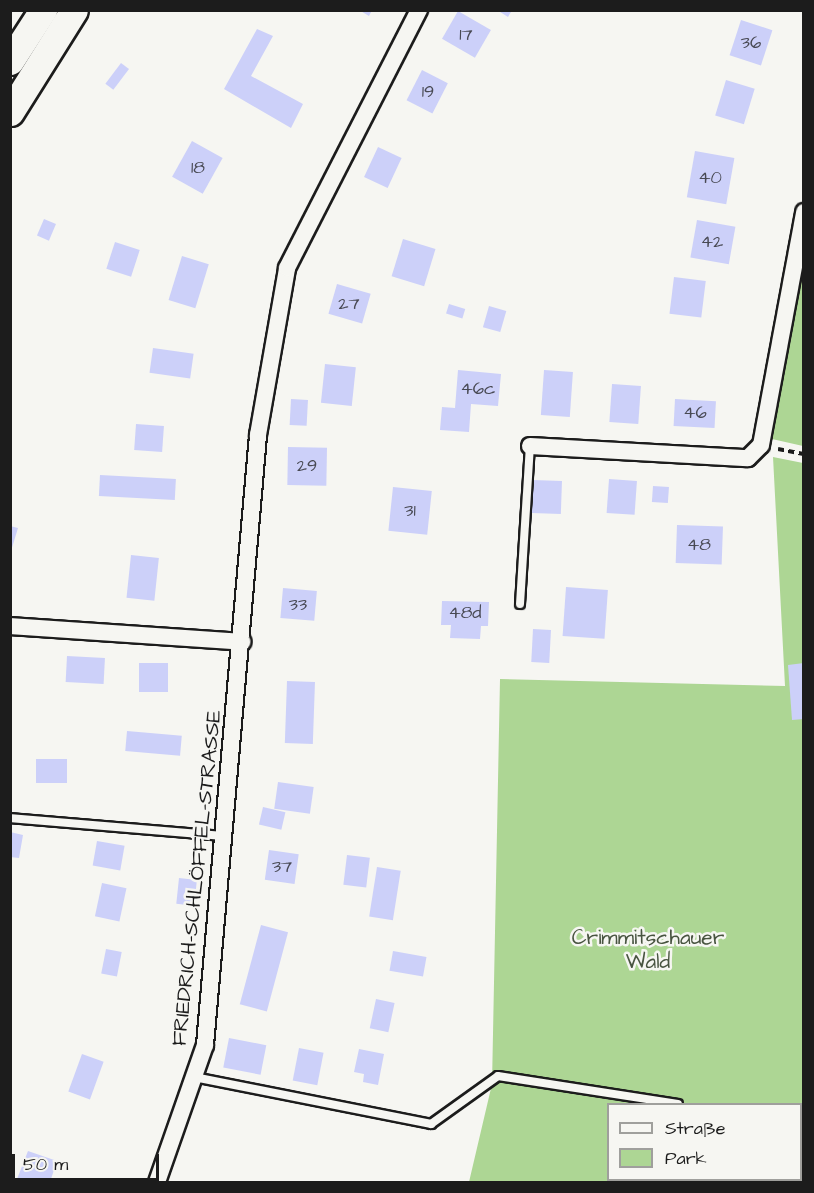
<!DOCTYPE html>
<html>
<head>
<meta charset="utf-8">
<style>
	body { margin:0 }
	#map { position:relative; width:814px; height:1193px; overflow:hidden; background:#f6f6f2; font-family:"Architects Daughter",sans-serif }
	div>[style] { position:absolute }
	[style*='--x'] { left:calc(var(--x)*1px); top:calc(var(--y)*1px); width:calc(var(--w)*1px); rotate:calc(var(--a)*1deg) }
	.green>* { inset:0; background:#add694 }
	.building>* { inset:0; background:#ccd0f9; transform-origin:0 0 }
	.path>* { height:4px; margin-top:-2px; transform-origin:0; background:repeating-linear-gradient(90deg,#1c1c1c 0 6px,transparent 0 10.5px) }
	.roads { filter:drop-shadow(2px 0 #1c1c1c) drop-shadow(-2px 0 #1c1c1c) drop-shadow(0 2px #1c1c1c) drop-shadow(0 -2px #1c1c1c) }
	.lane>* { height:8px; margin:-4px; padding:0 4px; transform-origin:4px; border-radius:4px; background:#f6f6f2 }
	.street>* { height:16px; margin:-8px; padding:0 8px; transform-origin:8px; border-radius:8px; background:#f6f6f2 }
	.primary>* { height:27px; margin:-13.5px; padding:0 13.5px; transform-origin:13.5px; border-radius:13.5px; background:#f6f6f2 }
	span { translate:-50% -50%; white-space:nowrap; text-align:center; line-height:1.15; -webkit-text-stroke:5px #f6f6f2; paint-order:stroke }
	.number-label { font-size:18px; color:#484953 }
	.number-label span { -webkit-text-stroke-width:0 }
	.street-label { font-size:21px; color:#1c1c1c }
	.park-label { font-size:21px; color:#485440 }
	.frame { position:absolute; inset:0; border:12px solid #1c1c1c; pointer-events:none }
	.legend { position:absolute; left:607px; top:1103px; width:195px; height:78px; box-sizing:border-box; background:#f6f6f2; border:2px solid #9f9f9c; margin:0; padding:8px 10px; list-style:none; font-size:18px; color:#1c1c1c }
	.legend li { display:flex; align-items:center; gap:12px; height:30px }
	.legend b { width:30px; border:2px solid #9f9f9c }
	.scale { position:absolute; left:12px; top:1154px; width:147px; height:27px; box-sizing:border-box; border:3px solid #1c1c1c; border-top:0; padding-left:8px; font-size:18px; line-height:21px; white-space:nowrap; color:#1c1c1c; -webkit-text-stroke:4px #f6f6f2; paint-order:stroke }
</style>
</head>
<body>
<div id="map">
	<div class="green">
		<div style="clip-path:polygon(803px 251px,803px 446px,772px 439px)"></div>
		<div style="clip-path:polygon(evenodd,773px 457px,803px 463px,803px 1182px,469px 1182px,492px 1084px,500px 679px,785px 686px,773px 457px,608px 1104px,800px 1104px,800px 1180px,608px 1180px,608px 1104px)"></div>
	</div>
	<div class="building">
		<div style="clip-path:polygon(359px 10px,372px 10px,369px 16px)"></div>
		<div style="clip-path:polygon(497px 10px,512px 10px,508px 17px)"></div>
		<div style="left:458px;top:11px;width:38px;height:32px;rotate:30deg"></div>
		<div style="left:741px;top:20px;width:33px;height:37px;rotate:18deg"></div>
		<div style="clip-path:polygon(257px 29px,273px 36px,251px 76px,303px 104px,291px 128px,224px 89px)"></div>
		<div style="left:121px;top:63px;width:10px;height:26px;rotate:37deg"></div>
		<div style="left:422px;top:70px;width:29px;height:34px;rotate:27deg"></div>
		<div style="left:726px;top:80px;width:30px;height:37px;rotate:17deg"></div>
		<div style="left:192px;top:141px;width:35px;height:41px;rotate:29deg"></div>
		<div style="left:378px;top:147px;width:26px;height:33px;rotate:25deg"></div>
		<div style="left:695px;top:151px;width:40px;height:47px;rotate:10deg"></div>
		<div style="left:44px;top:219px;width:13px;height:18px;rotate:23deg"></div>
		<div style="left:697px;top:220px;width:39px;height:38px;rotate:10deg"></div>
		<div style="left:403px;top:239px;width:34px;height:39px;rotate:17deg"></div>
		<div style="left:115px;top:242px;width:26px;height:28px;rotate:18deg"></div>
		<div style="left:182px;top:256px;width:28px;height:46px;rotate:17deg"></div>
		<div style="left:674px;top:277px;width:32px;height:37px;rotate:7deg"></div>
		<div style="left:337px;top:284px;width:35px;height:31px;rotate:16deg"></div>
		<div style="left:449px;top:304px;width:17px;height:10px;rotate:17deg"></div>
		<div style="left:489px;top:306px;width:18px;height:22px;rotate:16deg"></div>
		<div style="left:153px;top:348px;width:41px;height:25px;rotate:8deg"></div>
		<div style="left:325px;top:364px;width:31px;height:39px;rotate:6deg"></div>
		<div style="clip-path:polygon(458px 370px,501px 374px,498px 406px,471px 404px,469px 432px,440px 430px,442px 407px,455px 408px)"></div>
		<div style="left:544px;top:370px;width:29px;height:45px;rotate:4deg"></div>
		<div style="left:612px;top:384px;width:29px;height:38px;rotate:4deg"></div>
		<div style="left:291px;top:399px;width:17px;height:26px;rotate:3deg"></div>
		<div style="left:675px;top:399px;width:41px;height:27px;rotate:3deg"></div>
		<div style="left:136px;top:424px;width:28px;height:26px;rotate:4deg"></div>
		<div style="left:288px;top:447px;width:39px;height:38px;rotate:1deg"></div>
		<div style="left:100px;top:475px;width:76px;height:21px;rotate:3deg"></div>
		<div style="left:609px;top:479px;width:28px;height:34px;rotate:4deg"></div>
		<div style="left:533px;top:480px;width:29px;height:33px;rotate:2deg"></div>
		<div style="left:653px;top:486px;width:16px;height:16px;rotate:4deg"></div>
		<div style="left:393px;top:487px;width:39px;height:44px;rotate:6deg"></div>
		<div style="left:677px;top:525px;width:46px;height:38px;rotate:2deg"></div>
		<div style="clip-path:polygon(10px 526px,18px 528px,11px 551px,10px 551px)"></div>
		<div style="left:131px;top:555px;width:28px;height:43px;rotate:6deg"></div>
		<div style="left:566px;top:587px;width:42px;height:49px;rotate:4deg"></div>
		<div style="left:283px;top:588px;width:34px;height:30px;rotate:5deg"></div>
		<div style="clip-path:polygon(442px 601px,489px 602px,488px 626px,481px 626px,480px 639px,450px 638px,451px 625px,441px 625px)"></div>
		<div style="left:533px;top:629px;width:18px;height:33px;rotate:3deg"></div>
		<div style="left:67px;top:656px;width:38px;height:26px;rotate:3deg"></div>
		<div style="left:139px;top:663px;width:29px;height:29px"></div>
		<div style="clip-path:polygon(804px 663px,804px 719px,792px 720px,788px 665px)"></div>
		<div style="left:287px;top:681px;width:28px;height:62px;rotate:2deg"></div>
		<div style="left:127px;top:731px;width:55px;height:20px;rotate:5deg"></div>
		<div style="left:36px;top:759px;width:31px;height:24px"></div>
		<div style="left:278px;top:782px;width:36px;height:27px;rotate:8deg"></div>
		<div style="left:263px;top:807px;width:23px;height:18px;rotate:13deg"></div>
		<div style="clip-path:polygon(10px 832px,23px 835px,19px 858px,10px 857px)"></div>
		<div style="left:97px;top:841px;width:28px;height:25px;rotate:10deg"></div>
		<div style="left:269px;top:850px;width:30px;height:30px;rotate:8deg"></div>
		<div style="left:347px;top:855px;width:23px;height:30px;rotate:7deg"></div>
		<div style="left:377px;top:867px;width:24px;height:50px;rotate:9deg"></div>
		<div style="left:179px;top:878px;width:18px;height:26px;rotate:6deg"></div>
		<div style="left:102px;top:883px;width:25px;height:34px;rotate:12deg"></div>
		<div style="left:261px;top:925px;width:28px;height:82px;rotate:15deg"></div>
		<div style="left:106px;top:949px;width:16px;height:25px;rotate:11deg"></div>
		<div style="left:393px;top:951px;width:34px;height:20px;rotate:10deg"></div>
		<div style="left:376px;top:999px;width:19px;height:30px;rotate:12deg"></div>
		<div style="left:229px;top:1038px;width:38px;height:30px;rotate:11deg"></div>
		<div style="left:299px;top:1048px;width:25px;height:33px;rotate:11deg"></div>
		<div style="clip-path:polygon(359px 1049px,384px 1054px,378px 1085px,363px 1082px,364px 1074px,354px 1072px)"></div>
		<div style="left:82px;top:1054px;width:23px;height:40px;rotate:20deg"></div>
		<div style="clip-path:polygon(28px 1151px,57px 1161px,50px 1182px,17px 1179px)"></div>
	</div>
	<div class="path">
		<div style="--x:778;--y:449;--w:26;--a:11"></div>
	</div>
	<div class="roads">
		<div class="lane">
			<div style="--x:520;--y:604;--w:158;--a:-86.4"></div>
			<div style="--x:10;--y:818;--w:216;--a:4.8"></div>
			<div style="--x:194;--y:1077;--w:242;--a:11.2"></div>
			<div style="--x:431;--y:1124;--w:82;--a:-35.6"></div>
			<div style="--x:498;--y:1076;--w:182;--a:8.8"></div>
			<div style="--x:800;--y:1125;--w:4;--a:0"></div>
		</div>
		<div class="street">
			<div style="--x:530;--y:446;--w:218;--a:3.2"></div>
			<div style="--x:748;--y:458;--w:18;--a:-45"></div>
			<div style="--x:761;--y:445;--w:237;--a:-79.5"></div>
			<div style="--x:10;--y:626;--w:233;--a:3.9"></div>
			<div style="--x:157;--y:1182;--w:145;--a:-70.7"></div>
			<div style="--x:205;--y:1045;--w:612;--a:-85.03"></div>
			<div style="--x:258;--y:435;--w:169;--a:-80.1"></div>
			<div style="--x:287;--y:268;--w:290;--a:-62.9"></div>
		</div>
		<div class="primary">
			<div style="--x:10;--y:61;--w:61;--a:-57.1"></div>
			<div style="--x:10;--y:112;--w:120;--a:-57.9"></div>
		</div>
	</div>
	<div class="number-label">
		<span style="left:466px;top:35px">17</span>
		<span style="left:751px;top:43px">36</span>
		<span style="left:428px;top:92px">19</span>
		<span style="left:198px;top:168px">18</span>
		<span style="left:710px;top:178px">40</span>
		<span style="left:712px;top:242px">42</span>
		<span style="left:349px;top:304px">27</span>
		<span style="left:478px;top:389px">46c</span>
		<span style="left:695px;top:413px">46</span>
		<span style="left:307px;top:466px">29</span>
		<span style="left:410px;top:511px">31</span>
		<span style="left:699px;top:545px">48</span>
		<span style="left:298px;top:605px">33</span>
		<span style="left:465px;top:613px">48d</span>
		<span style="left:282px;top:867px">37</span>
	</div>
	<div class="street-label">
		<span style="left:197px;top:878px;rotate:-84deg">FRIEDRICH-SCHLÖFFEL-STRASSE</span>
	</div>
	<div class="park-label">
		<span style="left:648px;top:950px">Crimmitschauer<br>Wald</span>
	</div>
	<div class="frame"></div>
	<ul class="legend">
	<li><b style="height:8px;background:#f6f6f2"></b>Straße</li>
	<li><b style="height:16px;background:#add694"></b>Park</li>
	</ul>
	<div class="scale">50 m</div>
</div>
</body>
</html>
